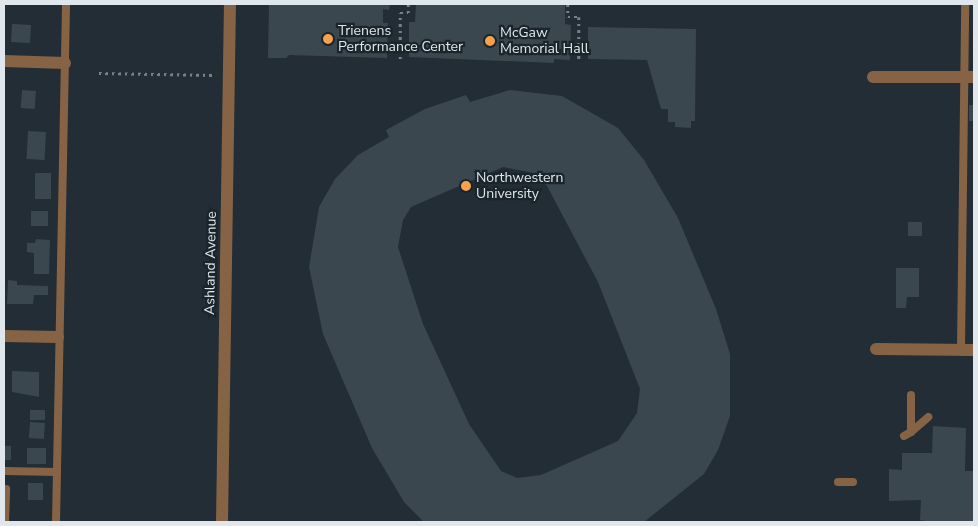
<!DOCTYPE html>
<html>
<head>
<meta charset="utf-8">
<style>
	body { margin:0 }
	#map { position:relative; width:978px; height:526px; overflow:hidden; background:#222d35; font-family:"Nunito Sans",sans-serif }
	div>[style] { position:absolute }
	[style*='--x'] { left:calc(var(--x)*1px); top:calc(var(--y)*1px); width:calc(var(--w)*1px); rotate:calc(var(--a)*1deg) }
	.building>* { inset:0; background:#3b474f; transform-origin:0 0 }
	.path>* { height:2.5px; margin-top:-1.25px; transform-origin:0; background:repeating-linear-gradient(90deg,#768086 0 2.5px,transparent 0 6.5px) }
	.lane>* { height:8px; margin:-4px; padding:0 4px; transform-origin:4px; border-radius:4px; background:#866345 }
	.street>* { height:12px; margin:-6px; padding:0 6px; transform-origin:6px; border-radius:6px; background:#866345 }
	.dots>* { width:14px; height:14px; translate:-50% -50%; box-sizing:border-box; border:2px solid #19242b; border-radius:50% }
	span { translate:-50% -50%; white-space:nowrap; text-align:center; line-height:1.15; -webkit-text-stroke:4.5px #19242b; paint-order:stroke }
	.poi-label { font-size:14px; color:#e0e7ec }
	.left { translate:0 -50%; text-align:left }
	.street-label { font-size:14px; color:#e0e7ec }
	.frame { position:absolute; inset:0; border:5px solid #e0e7ec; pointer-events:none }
</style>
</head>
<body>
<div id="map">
	<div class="building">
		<div style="clip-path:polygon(269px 4px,390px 4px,389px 10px,383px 9px,383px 23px,388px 23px,387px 58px,289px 55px,286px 58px,268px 58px)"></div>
		<div style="clip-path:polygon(416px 4px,565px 4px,565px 24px,571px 25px,570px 60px,554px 59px,554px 63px,409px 57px,409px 22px,415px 22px)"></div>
		<div style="left:12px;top:24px;width:19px;height:18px;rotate:3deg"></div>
		<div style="clip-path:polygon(588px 27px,696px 29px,695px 121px,691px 121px,691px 128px,675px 127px,675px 122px,668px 122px,668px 109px,661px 109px,647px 60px,588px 59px)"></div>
		<div style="left:22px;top:90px;width:14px;height:18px;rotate:4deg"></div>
		<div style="clip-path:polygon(evenodd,510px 90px,562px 96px,618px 128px,644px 160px,678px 218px,716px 309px,730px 354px,730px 416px,718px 450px,704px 474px,644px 522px,424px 522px,404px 502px,372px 448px,323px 334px,309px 267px,319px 207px,335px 179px,358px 155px,389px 137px,386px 130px,425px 109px,466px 95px,470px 102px,510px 90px,503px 167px,534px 173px,547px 186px,598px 282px,640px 389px,637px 413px,618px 441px,541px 475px,517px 478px,501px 471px,469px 424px,423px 324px,398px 247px,403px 220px,411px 207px,503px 167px)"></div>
		<div style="left:969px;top:105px;width:5px;height:16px"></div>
		<div style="left:28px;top:131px;width:18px;height:28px;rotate:3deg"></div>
		<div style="left:35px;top:173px;width:16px;height:26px"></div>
		<div style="left:31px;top:211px;width:17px;height:15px"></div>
		<div style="left:908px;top:222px;width:14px;height:14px"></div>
		<div style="clip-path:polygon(36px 239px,50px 240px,49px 274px,34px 274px,34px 253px,27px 252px,27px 243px,35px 243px)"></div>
		<div style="clip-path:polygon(896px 268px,919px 268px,919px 297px,907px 297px,906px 308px,896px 308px)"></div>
		<div style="clip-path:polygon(8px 280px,17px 281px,17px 285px,48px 286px,48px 295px,34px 295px,33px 304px,7px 304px)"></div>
		<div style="clip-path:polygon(12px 371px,39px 372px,39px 397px,12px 392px)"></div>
		<div style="left:30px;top:410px;width:15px;height:10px"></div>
		<div style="left:30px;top:422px;width:15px;height:16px;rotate:4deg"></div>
		<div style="clip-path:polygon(933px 426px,966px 428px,965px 471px,974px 471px,974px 522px,931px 522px,920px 520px,921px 500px,889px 501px,889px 469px,902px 470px,902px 453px,932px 453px)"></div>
		<div style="left:4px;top:446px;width:7px;height:14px"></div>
		<div style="left:27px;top:448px;width:19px;height:16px"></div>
		<div style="left:28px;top:483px;width:15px;height:17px"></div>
	</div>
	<div class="path">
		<div style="--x:568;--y:4;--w:13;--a:90"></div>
		<div style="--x:568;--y:17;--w:11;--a:0"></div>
		<div style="--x:579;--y:17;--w:43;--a:90"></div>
		<div style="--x:400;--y:59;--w:46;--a:-90"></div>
		<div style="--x:400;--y:13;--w:8;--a:0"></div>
		<div style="--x:408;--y:13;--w:9;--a:-90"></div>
		<div style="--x:99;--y:73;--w:115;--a:1"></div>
	</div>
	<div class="lane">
		<div style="--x:961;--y:349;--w:345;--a:-89.3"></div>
		<div style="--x:911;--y:432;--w:23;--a:-41"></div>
		<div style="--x:904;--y:436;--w:8;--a:-30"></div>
		<div style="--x:911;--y:432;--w:37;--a:-90"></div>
		<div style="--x:4;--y:471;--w:53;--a:1.1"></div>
		<div style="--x:838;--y:482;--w:15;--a:0"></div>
		<div style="--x:5;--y:522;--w:33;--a:-88"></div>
		<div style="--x:56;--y:522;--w:518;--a:-88.89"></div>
	</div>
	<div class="street">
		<div style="--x:4;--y:61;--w:61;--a:1.9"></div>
		<div style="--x:873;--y:77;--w:101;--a:0"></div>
		<div style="--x:4;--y:336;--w:54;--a:1.1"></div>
		<div style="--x:876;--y:349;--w:98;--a:0.6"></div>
		<div style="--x:222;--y:522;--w:518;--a:-89.12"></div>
	</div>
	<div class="dots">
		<div style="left:328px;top:39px;background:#f9a04d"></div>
		<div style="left:490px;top:41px;background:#f9a04d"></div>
		<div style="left:466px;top:186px;background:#f9a04d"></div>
	</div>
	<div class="poi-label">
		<span class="left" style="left:338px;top:39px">Trienens<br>Performance Center</span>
		<span class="left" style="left:500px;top:41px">McGaw<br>Memorial Hall</span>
		<span class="left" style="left:476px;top:186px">Northwestern<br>University</span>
	</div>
	<div class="street-label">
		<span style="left:211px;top:263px;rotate:-89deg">Ashland Avenue</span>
	</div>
	<div class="frame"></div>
</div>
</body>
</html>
